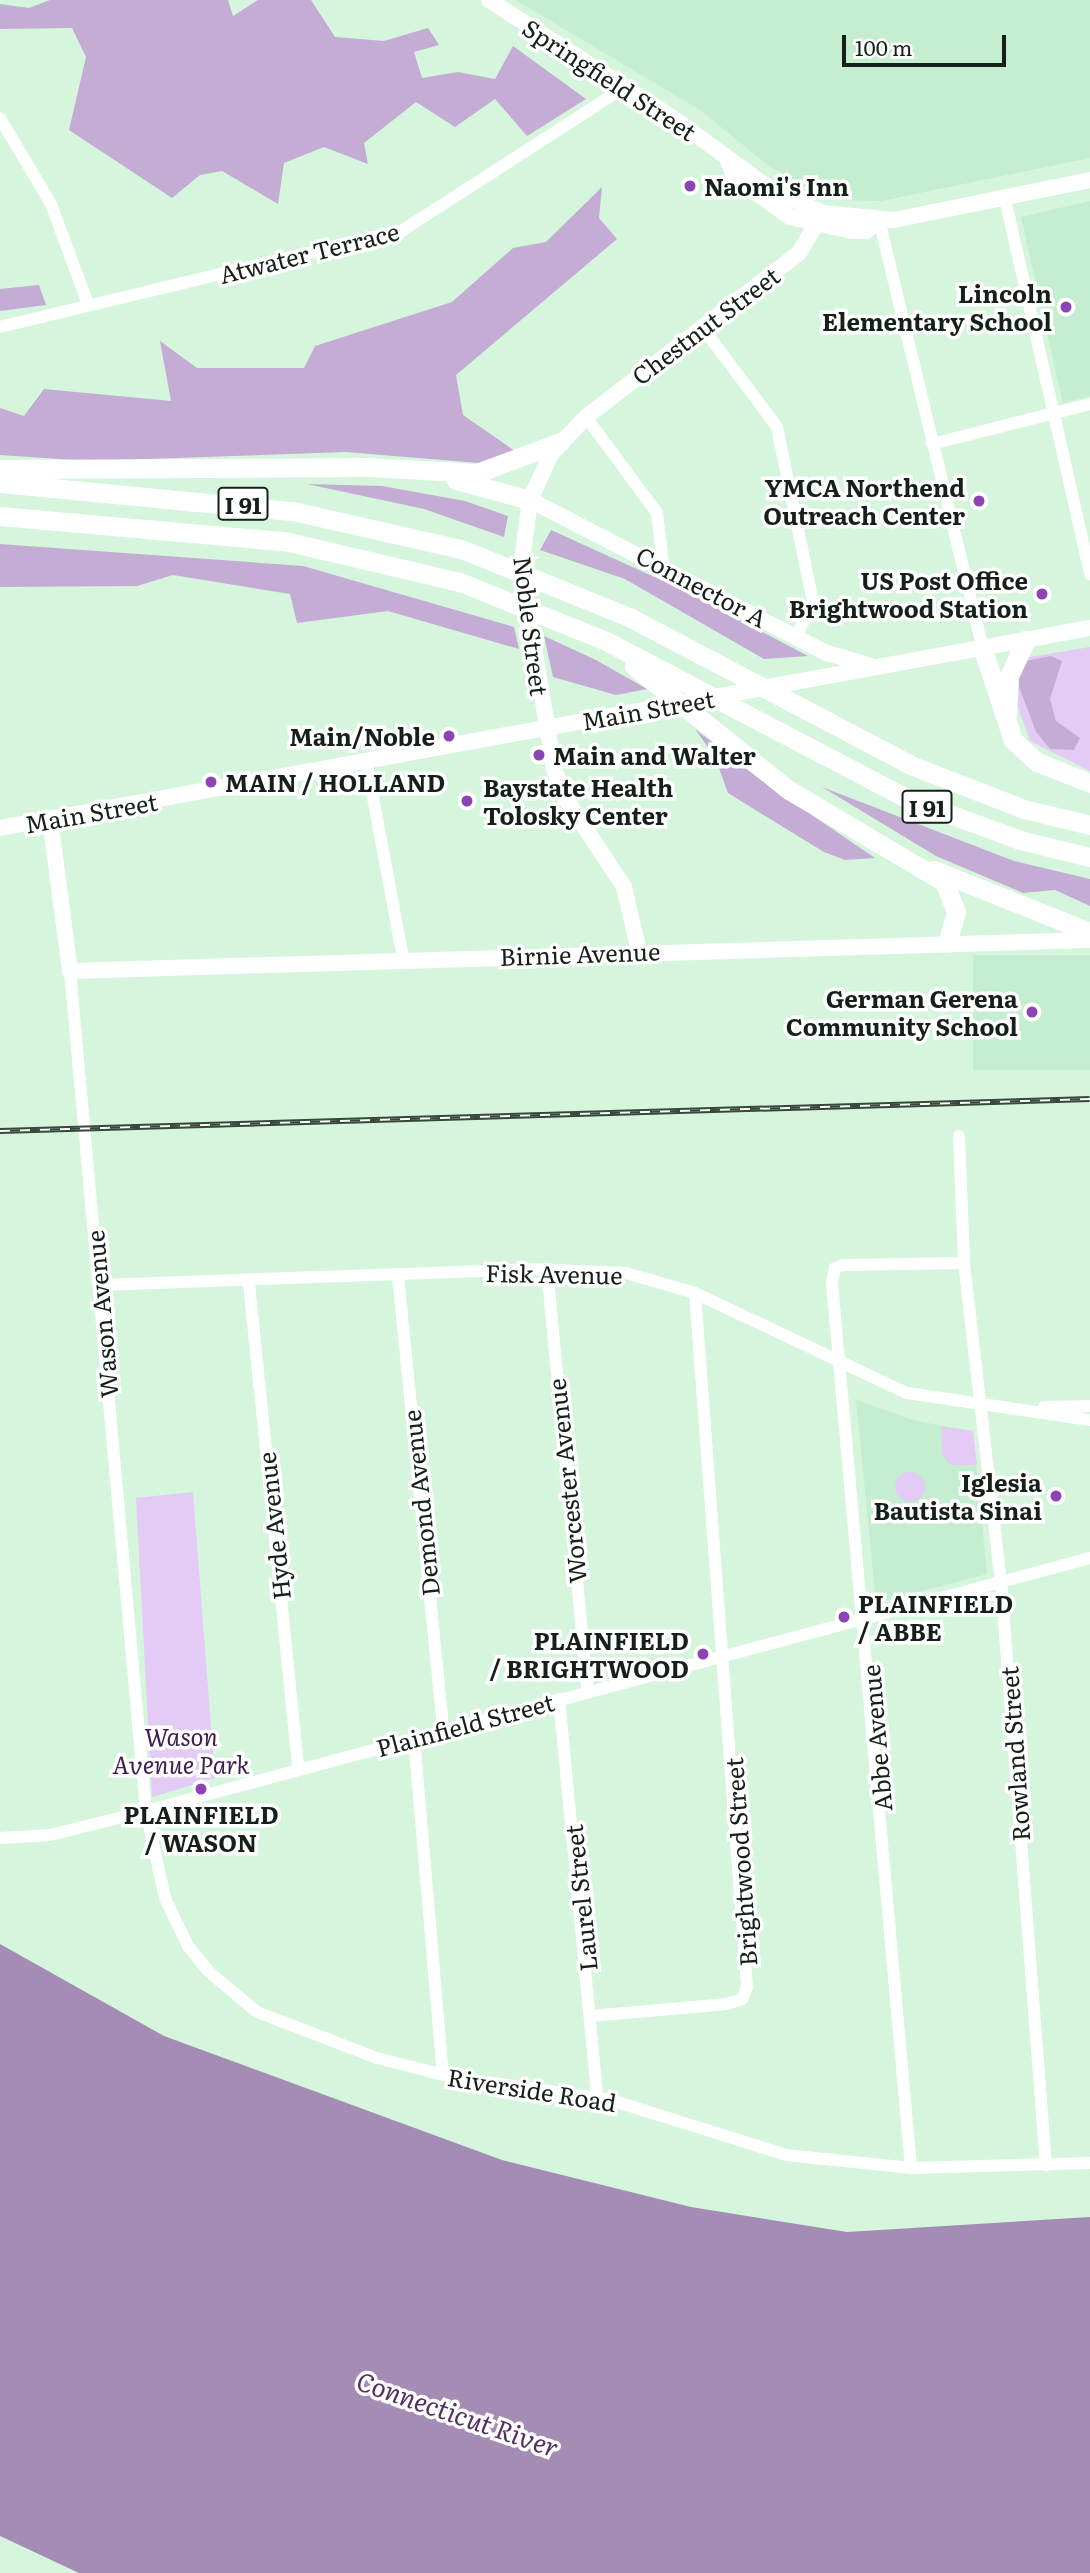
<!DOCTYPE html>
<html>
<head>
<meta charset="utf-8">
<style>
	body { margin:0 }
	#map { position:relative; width:1090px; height:2573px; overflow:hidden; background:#d5f5dd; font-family:Literata,serif }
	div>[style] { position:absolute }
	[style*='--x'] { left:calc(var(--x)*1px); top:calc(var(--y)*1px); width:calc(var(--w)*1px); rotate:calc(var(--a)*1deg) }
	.built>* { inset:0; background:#c5edd0; transform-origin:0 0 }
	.green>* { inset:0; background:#e3cbf5 }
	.round { border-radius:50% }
	.forest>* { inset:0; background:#c4acd5 }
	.water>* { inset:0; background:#a48cb4 }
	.minor>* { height:12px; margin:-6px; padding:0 6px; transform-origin:6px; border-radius:6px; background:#fff }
	.major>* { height:16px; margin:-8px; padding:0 8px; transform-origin:8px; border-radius:8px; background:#fff }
	.highway>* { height:19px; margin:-9.5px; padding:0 9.5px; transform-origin:9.5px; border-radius:9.5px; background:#fff }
	.rail>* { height:6px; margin-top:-3px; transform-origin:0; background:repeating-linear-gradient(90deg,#fff 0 10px,#38473b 0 20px); box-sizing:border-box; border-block:2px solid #38473b }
	.dots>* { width:19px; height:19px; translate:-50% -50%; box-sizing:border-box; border:4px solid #fff; border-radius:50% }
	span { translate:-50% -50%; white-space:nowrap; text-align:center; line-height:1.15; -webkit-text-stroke:7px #fff; paint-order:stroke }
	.shield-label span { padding:2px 5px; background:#fff; border:2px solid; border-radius:5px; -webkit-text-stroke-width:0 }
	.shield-label { font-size:23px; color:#152118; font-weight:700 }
	.street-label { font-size:24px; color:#152118 }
	.poi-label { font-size:24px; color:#152118; font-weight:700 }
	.left { translate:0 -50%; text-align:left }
	.right { translate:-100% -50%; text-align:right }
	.park-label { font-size:24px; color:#3e1e51; font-style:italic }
	.water-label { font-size:26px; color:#513065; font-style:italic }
	.scale { position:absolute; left:842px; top:35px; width:164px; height:32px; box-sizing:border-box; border:4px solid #152118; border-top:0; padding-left:9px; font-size:21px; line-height:24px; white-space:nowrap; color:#152118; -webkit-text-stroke:5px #fff; paint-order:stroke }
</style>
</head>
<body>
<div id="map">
	<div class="built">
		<div style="clip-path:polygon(516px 0,1090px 0,1090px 158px,881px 201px,844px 200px,809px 190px,769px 166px,700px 110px)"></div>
		<div style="clip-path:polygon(1090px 201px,1090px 396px,1063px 403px,1021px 217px)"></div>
		<div style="left:1090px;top:955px;width:115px;height:117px;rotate:90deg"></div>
		<div style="clip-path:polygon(856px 1400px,916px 1421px,973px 1431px,987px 1574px,876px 1603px)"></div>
	</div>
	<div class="green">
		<div style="clip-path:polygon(1090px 647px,1090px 771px,1030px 741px,1013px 693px,1024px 658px)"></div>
		<div style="clip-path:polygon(941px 1427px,973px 1431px,977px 1465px,950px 1465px,942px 1454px)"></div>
		<div class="round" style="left:895px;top:1472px;width:30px;height:30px"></div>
		<div style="clip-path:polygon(193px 1492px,215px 1778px,152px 1797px,136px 1498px)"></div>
	</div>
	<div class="forest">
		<div style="clip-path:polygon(50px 0,228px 0,233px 16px,258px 0,311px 0,335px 37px,384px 41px,428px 28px,439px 45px,414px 52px,422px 78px,458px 72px,495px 79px,513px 46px,586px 99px,527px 136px,495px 99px,455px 127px,416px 102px,364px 143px,368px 164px,324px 147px,284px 163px,278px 204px,222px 171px,200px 175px,172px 198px,69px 130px,86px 57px,72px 28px,0 29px,0 4px,29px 8px)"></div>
		<div style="clip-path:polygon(602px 187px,599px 218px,617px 239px,456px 375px,463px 415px,515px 451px,491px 464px,346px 452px,89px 461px,0 455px,0 408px,24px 416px,44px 389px,171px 401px,160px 341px,197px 368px,304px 368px,315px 346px,452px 302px,513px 248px,546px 242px)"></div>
		<div style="clip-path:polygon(39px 285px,46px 305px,0 311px,0 289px)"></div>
		<div style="clip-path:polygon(307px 484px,382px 486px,465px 501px,508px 516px,504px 537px,424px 509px)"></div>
		<div style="clip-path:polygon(551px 530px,683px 590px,808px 656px,764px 659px,625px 579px,540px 550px)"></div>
		<div style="clip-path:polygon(0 544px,303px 566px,514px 627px,519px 649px,388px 611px,297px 623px,290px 594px,173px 575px,137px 586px,0 587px)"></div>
		<div style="clip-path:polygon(544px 636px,596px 660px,647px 689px,616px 695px,553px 677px)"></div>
		<div style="clip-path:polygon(1051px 656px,1062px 661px,1050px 699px,1056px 721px,1080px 738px,1074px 750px,1050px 749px,1036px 732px,1017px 681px,1025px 661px)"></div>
		<div style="clip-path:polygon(695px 729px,769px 786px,875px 858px,845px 860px,824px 852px,728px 793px,715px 757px)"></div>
		<div style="clip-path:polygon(822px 787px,1014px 861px,1090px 879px,1090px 906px,1055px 890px,1023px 893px,936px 856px)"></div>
	</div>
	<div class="water">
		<div style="clip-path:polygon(0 1944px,164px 2036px,502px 2160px,691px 2207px,847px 2232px,1090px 2217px,1090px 2573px,79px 2573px,0 2536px)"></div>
	</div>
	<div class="minor">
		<div style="--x:0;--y:118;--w:100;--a:59.3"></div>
		<div style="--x:51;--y:204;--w:107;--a:69.7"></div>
		<div style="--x:1005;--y:199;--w:385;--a:77.2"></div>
		<div style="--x:879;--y:220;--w:439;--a:76.4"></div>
		<div style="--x:0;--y:327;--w:415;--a:-13.5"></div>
		<div style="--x:403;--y:230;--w:264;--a:-32.8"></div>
		<div style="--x:702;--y:327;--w:125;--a:53.1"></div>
		<div style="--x:777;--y:427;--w:179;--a:78.4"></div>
		<div style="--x:813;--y:602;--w:39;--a:116"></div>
		<div style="--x:586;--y:417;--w:119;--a:53.5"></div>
		<div style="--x:657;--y:513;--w:51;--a:83.3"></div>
		<div style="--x:932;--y:444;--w:163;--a:-14.2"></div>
		<div style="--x:366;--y:760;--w:201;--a:79.4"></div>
		<div style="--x:70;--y:971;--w:843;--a:84.83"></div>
		<div style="--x:146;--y:1811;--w:89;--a:77.7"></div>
		<div style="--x:165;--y:1898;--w:53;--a:64.4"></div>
		<div style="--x:188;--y:1946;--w:32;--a:51"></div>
		<div style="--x:208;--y:1971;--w:64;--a:39.9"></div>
		<div style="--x:257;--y:2012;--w:129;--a:21"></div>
		<div style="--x:377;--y:2058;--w:77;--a:14.2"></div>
		<div style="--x:452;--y:2077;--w:161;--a:8.2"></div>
		<div style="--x:611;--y:2100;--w:183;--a:17.4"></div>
		<div style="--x:786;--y:2155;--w:126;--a:5.9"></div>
		<div style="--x:911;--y:2168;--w:179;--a:-1.6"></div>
		<div style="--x:959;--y:1136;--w:127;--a:87.7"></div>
		<div style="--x:964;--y:1263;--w:321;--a:83.4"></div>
		<div style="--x:1001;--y:1582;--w:585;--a:85.59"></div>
		<div style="--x:547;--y:1269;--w:425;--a:84.5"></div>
		<div style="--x:398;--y:1276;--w:456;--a:84.3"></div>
		<div style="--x:249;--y:1283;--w:488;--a:84.2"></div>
		<div style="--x:100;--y:1285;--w:428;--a:-2.1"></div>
		<div style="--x:528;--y:1269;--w:98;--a:2.3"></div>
		<div style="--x:626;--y:1273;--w:72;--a:16.2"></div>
		<div style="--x:695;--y:1293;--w:234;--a:25.3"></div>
		<div style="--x:907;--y:1393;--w:185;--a:8.4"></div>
		<div style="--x:1044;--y:1407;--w:46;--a:-1.2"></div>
		<div style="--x:559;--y:1699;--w:399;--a:84.5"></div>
		<div style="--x:414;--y:1738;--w:338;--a:85.1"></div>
		<div style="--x:0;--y:1838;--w:50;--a:-3.4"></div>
		<div style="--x:50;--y:1835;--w:99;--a:-14"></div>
		<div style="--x:146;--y:1811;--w:977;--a:-15"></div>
		<div style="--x:591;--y:2016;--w:137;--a:-5"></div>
		<div style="--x:727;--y:2004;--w:16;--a:-18"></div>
		<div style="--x:742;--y:1999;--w:12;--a:-66"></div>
		<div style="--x:747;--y:1988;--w:697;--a:-94.28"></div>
		<div style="--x:911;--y:2168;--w:890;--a:-95.1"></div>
		<div style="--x:832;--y:1282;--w:14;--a:-78"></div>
		<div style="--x:835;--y:1268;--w:9;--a:-21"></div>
		<div style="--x:843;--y:1265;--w:121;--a:-0.9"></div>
	</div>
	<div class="major">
		<div style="--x:489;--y:0;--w:219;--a:32.7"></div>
		<div style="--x:673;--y:118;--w:124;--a:36.1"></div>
		<div style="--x:773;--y:191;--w:55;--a:23.7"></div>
		<div style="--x:823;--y:213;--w:71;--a:5.6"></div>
		<div style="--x:894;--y:220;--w:200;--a:-11.5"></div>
		<div style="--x:728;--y:161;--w:18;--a:68"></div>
		<div style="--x:735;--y:178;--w:67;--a:35.3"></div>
		<div style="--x:790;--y:217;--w:63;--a:12.9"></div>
		<div style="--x:851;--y:231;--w:15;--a:0"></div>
		<div style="--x:866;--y:231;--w:17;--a:-40"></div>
		<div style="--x:530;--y:500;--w:331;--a:27.3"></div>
		<div style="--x:824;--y:652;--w:49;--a:16.6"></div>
		<div style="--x:50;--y:819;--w:153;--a:82.5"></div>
		<div style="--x:70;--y:971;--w:1020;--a:-1.74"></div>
		<div style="--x:0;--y:828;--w:1108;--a:-10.4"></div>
		<div style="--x:639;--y:951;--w:66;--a:-103.2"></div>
		<div style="--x:624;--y:887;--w:109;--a:-123.4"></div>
		<div style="--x:564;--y:796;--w:30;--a:-110"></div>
		<div style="--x:554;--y:768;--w:202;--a:-99.4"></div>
		<div style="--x:521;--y:569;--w:70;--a:-82.6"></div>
		<div style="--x:530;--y:500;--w:51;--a:-65.5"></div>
		<div style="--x:551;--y:454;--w:51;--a:-46.6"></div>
		<div style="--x:586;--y:417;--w:269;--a:-37.6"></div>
		<div style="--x:799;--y:253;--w:47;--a:-59"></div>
	</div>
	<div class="highway">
		<div style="--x:0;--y:469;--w:369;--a:-0.3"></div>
		<div style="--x:369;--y:467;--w:108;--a:3.2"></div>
		<div style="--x:477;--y:473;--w:89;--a:-20.5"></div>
		<div style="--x:456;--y:480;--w:77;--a:15.1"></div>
		<div style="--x:0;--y:483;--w:294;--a:5.5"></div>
		<div style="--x:293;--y:511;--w:175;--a:12.8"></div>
		<div style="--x:464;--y:550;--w:178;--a:22.1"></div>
		<div style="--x:629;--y:617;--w:321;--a:27.7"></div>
		<div style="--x:913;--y:766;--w:119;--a:21.2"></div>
		<div style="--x:1024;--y:809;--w:68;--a:13.6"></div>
		<div style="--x:0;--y:516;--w:290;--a:5.1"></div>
		<div style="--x:289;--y:542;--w:176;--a:13.2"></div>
		<div style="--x:460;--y:582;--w:157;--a:22"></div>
		<div style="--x:606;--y:641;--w:339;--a:27.6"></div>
		<div style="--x:906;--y:798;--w:121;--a:20.2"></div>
		<div style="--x:1020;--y:840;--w:72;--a:13.7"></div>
		<div style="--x:982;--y:647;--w:98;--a:71.6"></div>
		<div style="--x:1013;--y:740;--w:33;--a:43"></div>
		<div style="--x:1037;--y:762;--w:57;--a:21.6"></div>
		<div style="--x:634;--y:666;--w:198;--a:38.7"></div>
		<div style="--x:789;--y:790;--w:180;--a:30.7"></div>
		<div style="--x:944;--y:882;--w:32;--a:68"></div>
		<div style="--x:956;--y:912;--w:32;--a:106"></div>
		<div style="--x:1007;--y:715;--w:39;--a:-87"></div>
		<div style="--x:1009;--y:676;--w:40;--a:-65"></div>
		<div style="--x:934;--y:870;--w:168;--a:21.7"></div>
	</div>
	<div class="rail">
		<div style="--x:0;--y:1131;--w:1090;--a:-1.68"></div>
	</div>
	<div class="dots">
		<div style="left:690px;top:186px;background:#8c43b5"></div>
		<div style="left:1066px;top:307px;background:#8c43b5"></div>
		<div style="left:979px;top:501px;background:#8c43b5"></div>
		<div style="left:1042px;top:594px;background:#8c43b5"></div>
		<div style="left:449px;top:736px;background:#8c43b5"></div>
		<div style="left:539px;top:755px;background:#8c43b5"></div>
		<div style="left:211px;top:782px;background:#8c43b5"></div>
		<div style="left:467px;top:801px;background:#8c43b5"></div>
		<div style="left:1032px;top:1012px;background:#8c43b5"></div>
		<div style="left:1056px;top:1496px;background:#8c43b5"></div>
		<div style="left:844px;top:1617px;background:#8c43b5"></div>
		<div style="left:703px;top:1654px;background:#8c43b5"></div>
		<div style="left:201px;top:1789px;background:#8c43b5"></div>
	</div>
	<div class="shield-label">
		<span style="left:243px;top:504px">I 91</span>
		<span style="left:927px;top:807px">I 91</span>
	</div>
	<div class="street-label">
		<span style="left:610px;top:79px;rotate:33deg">Springfield Street</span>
		<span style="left:309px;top:252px;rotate:-14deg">Atwater Terrace</span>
		<span style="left:705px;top:325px;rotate:-37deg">Chestnut Street</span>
		<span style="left:702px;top:586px;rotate:28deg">Connector A</span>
		<span style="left:532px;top:626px;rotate:83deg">Noble Street</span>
		<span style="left:648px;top:709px;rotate:-10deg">Main Street</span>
		<span style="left:91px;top:812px;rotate:-10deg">Main Street</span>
		<span style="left:580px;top:953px;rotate:-2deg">Birnie Avenue</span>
		<span style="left:554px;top:1273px;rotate:1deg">Fisk Avenue</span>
		<span style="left:101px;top:1314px;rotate:-95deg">Wason Avenue</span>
		<span style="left:566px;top:1481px;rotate:-96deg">Worcester Avenue</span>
		<span style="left:420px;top:1503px;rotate:-96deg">Demond Avenue</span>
		<span style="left:273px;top:1526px;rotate:-96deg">Hyde Avenue</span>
		<span style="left:465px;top:1724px;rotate:-15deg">Plainfield Street</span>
		<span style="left:876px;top:1738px;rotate:-95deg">Abbe Avenue</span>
		<span style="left:1014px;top:1754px;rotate:-94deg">Rowland Street</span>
		<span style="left:740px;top:1862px;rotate:-94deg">Brightwood Street</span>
		<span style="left:580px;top:1898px;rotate:-96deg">Laurel Street</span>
		<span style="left:532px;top:2089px;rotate:9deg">Riverside Road</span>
	</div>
	<div class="poi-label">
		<span class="left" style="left:704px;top:186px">Naomi's Inn</span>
		<span class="right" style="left:1052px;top:307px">Lincoln<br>Elementary School</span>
		<span class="right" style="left:965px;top:501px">YMCA Northend<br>Outreach Center</span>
		<span class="right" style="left:1028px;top:594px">US Post Office<br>Brightwood Station</span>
		<span class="right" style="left:435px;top:736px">Main/Noble</span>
		<span class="left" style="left:553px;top:755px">Main and Walter</span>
		<span class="left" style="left:225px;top:782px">MAIN / HOLLAND</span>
		<span class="left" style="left:483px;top:801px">Baystate Health<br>Tolosky Center</span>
		<span class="right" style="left:1018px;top:1012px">German Gerena<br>Community School</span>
		<span class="right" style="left:1042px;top:1496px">Iglesia<br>Bautista Sinai</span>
		<span class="left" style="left:858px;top:1617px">PLAINFIELD<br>/ ABBE</span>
		<span class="right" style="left:689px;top:1654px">PLAINFIELD<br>/ BRIGHTWOOD</span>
		<span style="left:201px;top:1828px">PLAINFIELD<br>/ WASON</span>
	</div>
	<div class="park-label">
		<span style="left:181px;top:1750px">Wason<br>Avenue Park</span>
	</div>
	<div class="water-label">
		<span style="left:458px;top:2413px;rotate:19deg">Connecticut River</span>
	</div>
	<div class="scale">100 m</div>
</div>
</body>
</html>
